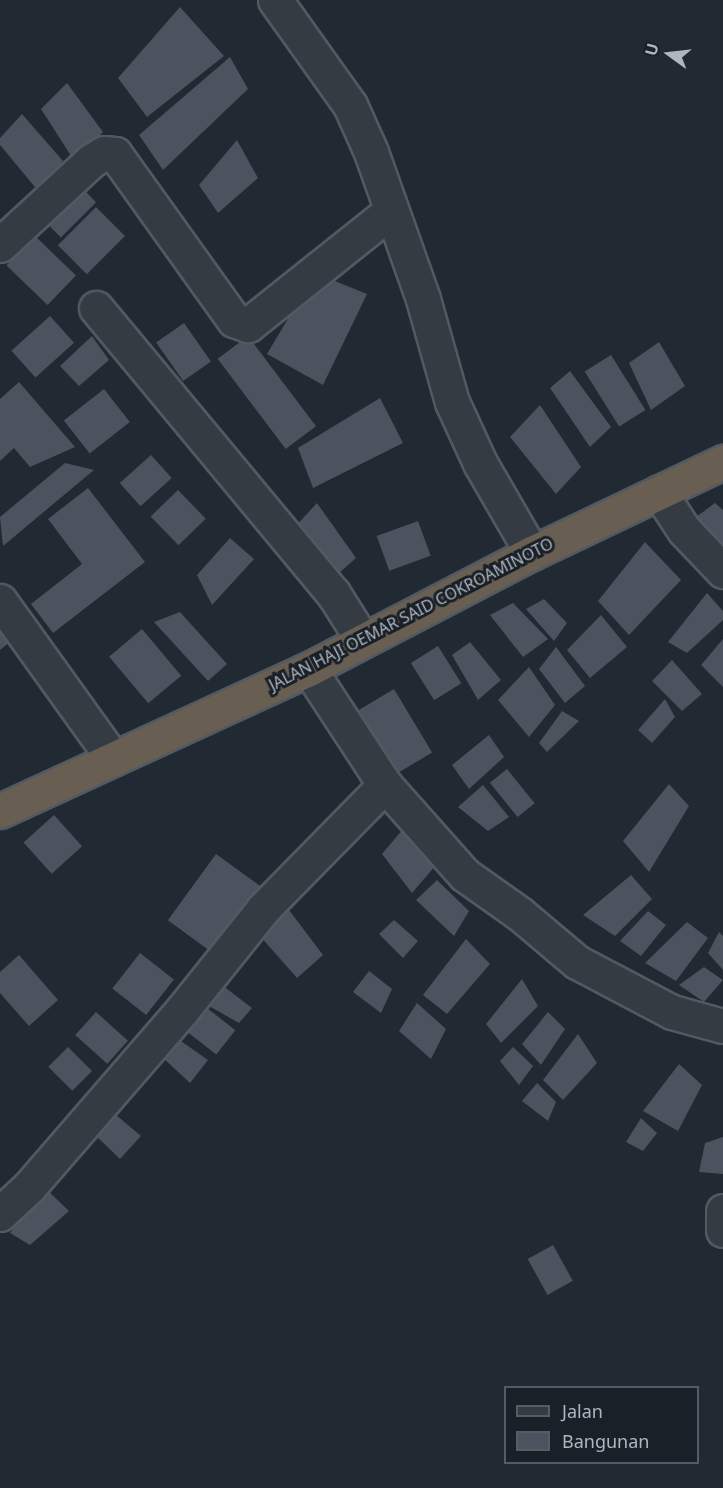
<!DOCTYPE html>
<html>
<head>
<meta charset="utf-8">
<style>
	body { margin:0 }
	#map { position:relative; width:723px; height:1488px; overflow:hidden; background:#212932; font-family:"Noto Sans",sans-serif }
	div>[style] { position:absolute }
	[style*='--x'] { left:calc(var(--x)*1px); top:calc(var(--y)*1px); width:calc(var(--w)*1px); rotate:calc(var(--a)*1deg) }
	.building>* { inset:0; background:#4a535e; transform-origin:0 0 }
	.roads { filter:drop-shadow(2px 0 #525961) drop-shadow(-2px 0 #525961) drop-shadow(0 2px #525961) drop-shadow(0 -2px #525961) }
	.minor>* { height:33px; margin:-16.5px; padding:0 16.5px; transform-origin:16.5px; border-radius:16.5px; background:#343b43 }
	.highway>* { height:33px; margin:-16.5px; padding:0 16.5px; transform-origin:16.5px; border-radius:16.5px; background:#685f52 }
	span { translate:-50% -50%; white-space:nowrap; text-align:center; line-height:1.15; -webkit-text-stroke:6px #1a2028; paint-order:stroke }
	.street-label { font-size:16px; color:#aeb6c0 }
	.legend { position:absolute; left:504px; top:1386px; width:195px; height:78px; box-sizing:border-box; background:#1a2028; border:2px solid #555c65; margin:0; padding:8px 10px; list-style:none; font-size:18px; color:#aeb6c0 }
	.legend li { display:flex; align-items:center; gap:12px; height:30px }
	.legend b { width:30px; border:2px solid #555c65 }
	.north { position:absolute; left:639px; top:24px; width:60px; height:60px; -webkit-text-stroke:4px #1a2028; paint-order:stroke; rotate:285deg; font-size:16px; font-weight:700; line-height:24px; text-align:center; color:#aeb6c0 }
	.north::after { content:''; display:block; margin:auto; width:21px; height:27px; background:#aeb6c0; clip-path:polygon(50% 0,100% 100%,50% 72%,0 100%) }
</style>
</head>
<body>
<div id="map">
	<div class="building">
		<div style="clip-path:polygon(180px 7px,224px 56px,147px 117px,118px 78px)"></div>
		<div style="clip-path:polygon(230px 57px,248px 89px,163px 170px,139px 135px)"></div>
		<div style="clip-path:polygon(67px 83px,103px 132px,75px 162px,41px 109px)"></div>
		<div style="clip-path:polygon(22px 114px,63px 161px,39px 192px,0 145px,0 138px)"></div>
		<div style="clip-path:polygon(237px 140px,258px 178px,218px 213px,199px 185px)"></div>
		<div style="left:75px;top:181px;width:30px;height:50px;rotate:45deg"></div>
		<div style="left:96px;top:207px;width:41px;height:54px;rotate:45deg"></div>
		<div style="left:35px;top:236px;width:57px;height:41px;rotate:44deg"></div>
		<div style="clip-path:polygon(315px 273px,367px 294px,323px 385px,267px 354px)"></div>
		<div style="left:50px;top:316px;width:36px;height:52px;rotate:48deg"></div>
		<div style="left:184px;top:323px;width:47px;height:34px;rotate:55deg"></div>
		<div style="clip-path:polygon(92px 336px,109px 360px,79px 386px,60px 366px)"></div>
		<div style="left:248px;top:336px;width:113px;height:38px;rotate:53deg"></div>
		<div style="clip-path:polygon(659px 342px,685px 386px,651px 410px,629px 363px)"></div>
		<div style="left:611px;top:355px;width:65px;height:31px;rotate:58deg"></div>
		<div style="clip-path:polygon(570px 371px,611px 427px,590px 447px,550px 388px)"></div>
		<div style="clip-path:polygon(19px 382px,75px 447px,30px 467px,14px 448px,0 461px,0 399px)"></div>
		<div style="left:104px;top:389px;width:42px;height:51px;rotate:52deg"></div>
		<div style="clip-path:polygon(380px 398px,403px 443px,313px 488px,298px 448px)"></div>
		<div style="clip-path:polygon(540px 405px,581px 467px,556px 494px,510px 437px)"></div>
		<div style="left:151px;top:455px;width:31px;height:42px;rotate:48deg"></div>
		<div style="clip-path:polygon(65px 463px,94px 470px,3px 546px,0 517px)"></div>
		<div style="clip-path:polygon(88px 488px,145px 562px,53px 633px,31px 604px,82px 564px,48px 519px)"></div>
		<div style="left:178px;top:490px;width:40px;height:38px;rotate:46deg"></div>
		<div style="clip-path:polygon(317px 503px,356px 558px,330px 581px,292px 530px)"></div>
		<div style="clip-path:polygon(715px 503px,723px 510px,723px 551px,692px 520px)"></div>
		<div style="left:418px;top:521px;width:37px;height:44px;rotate:70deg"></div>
		<div style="clip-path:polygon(230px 538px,254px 559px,212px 605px,197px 575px)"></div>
		<div style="clip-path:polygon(645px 542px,681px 580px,629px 635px,598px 601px)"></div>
		<div style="clip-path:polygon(707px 593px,723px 611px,723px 620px,687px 653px,668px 642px)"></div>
		<div style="clip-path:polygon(544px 599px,567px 623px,554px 641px,526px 609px)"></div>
		<div style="clip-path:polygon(513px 603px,548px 639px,523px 657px,490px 615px)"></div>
		<div style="clip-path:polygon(180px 612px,227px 664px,208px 681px,154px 622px)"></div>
		<div style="clip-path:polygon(601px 615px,627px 647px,590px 678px,567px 650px)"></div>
		<div style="clip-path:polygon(0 620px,15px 638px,0 650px)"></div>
		<div style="left:142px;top:629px;width:61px;height:43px;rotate:50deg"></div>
		<div style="clip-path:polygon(723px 639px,723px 687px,701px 665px)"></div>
		<div style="clip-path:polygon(470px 642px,501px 680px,478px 700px,452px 655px)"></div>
		<div style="left:438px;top:646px;width:44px;height:32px;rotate:58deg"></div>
		<div style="clip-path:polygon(556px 647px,585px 686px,565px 703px,539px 669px)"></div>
		<div style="clip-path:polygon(672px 660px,702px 694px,682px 711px,652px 681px)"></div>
		<div style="clip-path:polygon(529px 667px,555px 705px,529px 737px,498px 700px)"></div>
		<div style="left:394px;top:689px;width:74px;height:41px;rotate:59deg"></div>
		<div style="clip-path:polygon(665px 699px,675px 717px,652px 743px,638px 730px)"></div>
		<div style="clip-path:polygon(562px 711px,579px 721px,547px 752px,539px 743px)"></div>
		<div style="clip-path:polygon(489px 735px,504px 757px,469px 789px,452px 765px)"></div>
		<div style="left:507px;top:769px;width:44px;height:22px;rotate:51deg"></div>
		<div style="clip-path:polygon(669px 784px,689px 806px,649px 872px,623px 841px)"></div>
		<div style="clip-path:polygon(483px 785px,509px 817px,488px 831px,458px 807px)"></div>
		<div style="left:54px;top:815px;width:42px;height:41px;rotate:48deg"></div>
		<div style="clip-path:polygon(403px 829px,436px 865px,412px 893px,382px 854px)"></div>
		<div style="left:216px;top:854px;width:56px;height:82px;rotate:36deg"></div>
		<div style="clip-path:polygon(631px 875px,652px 899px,615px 936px,583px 915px)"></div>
		<div style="clip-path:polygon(437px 880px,469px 911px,454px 936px,416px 900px)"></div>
		<div style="clip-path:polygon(286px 906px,323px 955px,297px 978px,260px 936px)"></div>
		<div style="clip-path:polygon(648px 911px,666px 925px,641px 956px,620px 941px)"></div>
		<div style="clip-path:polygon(394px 920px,418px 941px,403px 958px,379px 934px)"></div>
		<div style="clip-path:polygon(687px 922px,708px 938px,676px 981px,645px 963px)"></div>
		<div style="clip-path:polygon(719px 932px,723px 936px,723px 970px,708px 953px)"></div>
		<div style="clip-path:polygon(466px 939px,490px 964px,447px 1014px,423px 995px)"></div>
		<div style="left:140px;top:953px;width:43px;height:45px;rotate:38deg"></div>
		<div style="clip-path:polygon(19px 955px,58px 1000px,29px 1026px,0 993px,0 972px)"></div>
		<div style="clip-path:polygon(704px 967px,723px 980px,704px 1002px,679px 985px)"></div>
		<div style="clip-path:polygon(369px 971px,392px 989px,381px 1013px,353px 992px)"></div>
		<div style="clip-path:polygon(522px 979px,538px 1006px,501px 1043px,486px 1024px)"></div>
		<div style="clip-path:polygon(218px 982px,252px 1008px,239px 1023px,202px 1002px)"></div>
		<div style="clip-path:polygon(417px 1003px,446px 1029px,431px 1059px,399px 1031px)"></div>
		<div style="left:207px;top:1008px;width:36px;height:31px;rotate:38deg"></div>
		<div style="left:96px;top:1012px;width:43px;height:31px;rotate:42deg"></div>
		<div style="clip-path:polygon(548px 1012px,565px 1029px,541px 1065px,522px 1044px)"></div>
		<div style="clip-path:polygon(578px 1034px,597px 1063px,563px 1100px,543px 1080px)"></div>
		<div style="clip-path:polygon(178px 1039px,208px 1060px,190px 1083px,162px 1057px)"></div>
		<div style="left:68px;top:1047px;width:34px;height:28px;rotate:45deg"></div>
		<div style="clip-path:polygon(513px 1047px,533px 1066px,519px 1085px,500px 1061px)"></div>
		<div style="clip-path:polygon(679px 1064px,702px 1085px,678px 1131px,643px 1111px)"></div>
		<div style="clip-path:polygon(537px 1083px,556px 1102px,548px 1121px,522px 1101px)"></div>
		<div style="clip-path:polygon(109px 1109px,141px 1136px,120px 1159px,92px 1132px)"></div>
		<div style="clip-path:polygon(641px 1118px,657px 1133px,643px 1151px,626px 1142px)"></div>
		<div style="clip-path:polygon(723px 1137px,723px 1174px,699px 1172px,705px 1143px)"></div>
		<div style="clip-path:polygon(44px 1187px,69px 1211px,30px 1245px,10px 1233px)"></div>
		<div style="left:553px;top:1245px;width:41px;height:29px;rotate:61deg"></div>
	</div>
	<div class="roads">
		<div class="minor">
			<div style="--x:275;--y:0;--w:129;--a:54.5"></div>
			<div style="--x:350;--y:105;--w:51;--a:65.9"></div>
			<div style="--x:371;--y:152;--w:156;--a:70.5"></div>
			<div style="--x:423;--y:299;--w:107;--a:74.3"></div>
			<div style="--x:452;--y:402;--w:67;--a:65.3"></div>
			<div style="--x:480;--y:463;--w:104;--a:60"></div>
			<div style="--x:0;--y:245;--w:125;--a:-42.7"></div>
			<div style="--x:92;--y:160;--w:14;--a:-30"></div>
			<div style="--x:104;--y:153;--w:11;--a:5"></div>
			<div style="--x:115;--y:154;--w:204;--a:54.4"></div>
			<div style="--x:234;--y:320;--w:15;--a:20"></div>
			<div style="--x:248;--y:325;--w:183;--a:-38.6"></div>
			<div style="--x:96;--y:308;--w:371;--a:50.3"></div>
			<div style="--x:333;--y:593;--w:54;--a:57.8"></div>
			<div style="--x:659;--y:492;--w:45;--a:56.7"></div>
			<div style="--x:684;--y:530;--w:57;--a:46.4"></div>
			<div style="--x:0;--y:601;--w:192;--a:54.3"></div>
			<div style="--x:309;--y:669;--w:139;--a:56.8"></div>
			<div style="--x:385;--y:785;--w:120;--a:48.4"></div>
			<div style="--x:465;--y:875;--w:67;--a:35.3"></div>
			<div style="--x:520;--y:914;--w:75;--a:40.1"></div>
			<div style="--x:577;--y:962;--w:107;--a:27.8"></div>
			<div style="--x:672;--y:1012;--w:53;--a:15.4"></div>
			<div style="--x:723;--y:1211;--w:19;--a:90"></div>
			<div style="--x:0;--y:1214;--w:40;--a:-43"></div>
			<div style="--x:29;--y:1187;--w:235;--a:-49.1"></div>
			<div style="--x:183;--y:1009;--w:128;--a:-51.3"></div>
			<div style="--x:263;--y:909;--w:174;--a:-45.5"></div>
		</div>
		<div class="highway">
			<div style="--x:0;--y:811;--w:340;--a:-24.7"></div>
			<div style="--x:309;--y:669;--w:251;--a:-27.5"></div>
			<div style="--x:532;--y:553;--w:212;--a:-25.5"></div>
		</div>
	</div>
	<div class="street-label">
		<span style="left:411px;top:614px;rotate:-27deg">JALAN HAJI OEMAR SAID COKROAMINOTO</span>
	</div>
	<ul class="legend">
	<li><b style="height:8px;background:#343b43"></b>Jalan</li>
	<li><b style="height:16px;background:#4a535e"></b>Bangunan</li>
	</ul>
	<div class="north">U</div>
</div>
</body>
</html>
